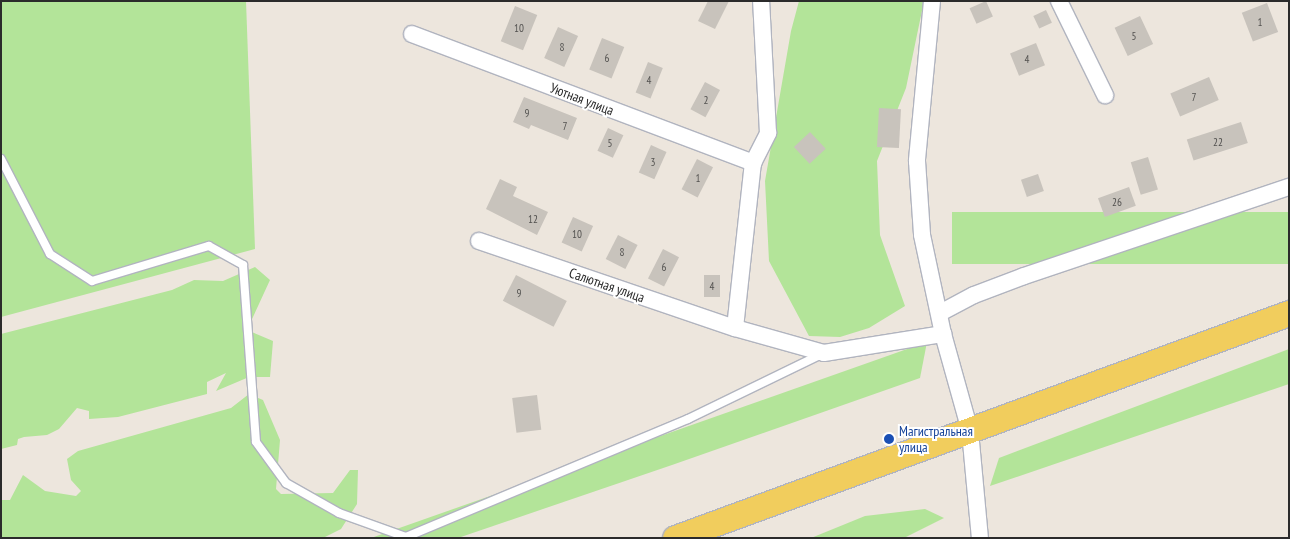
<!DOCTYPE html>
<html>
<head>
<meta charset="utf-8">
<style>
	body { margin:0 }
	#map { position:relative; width:1290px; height:539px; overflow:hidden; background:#ede6dd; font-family:"PT Sans Narrow",sans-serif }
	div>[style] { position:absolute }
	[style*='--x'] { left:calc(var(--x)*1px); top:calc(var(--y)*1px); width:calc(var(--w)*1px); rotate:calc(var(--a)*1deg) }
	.green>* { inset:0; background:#b3e499; transform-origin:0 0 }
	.building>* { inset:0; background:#c8c3bc; transform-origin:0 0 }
	.roads { filter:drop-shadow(1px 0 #b1b4bf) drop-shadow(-1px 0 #b1b4bf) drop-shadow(0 1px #b1b4bf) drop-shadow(0 -1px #b1b4bf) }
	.lane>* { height:8px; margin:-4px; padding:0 4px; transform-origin:4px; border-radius:4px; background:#fff }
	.street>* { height:16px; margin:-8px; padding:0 8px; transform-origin:8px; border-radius:8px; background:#fff }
	.primary>* { height:25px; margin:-12.5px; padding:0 12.5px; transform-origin:12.5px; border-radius:12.5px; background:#f1cd5d }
	.dots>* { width:14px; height:14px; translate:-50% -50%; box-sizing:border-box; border:2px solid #fff; border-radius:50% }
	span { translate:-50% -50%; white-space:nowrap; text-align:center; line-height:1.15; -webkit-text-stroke:4px #fff; paint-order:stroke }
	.number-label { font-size:11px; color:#52514f }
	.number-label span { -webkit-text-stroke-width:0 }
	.street-label { font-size:14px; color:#2b2b2b }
	.transit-label { font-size:14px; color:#164399 }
	.left { translate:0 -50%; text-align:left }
	.frame { position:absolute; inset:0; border:2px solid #2b2b2b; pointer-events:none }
</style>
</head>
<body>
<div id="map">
	<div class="green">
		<div style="clip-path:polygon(1px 1px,246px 1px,255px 249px,1px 317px)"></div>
		<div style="clip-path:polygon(799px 1px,924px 1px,906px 88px,877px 161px,880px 235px,905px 306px,869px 328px,840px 337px,809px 336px,769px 261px,765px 181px,791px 31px)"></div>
		<div style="left:1289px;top:212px;width:52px;height:337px;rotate:90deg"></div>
		<div style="clip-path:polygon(255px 267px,270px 280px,247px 330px,273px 341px,270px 377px,249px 377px,216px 391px,226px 373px,207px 382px,207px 394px,118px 417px,89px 419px,89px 411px,77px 408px,59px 429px,47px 435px,24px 437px,18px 439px,17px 445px,1px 449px,1px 334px,172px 290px,194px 280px,223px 281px)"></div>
		<div style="clip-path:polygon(927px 342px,920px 378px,672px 465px,458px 538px,371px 538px)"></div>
		<div style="clip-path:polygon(1289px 349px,1289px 384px,990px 486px,999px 458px)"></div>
		<div style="clip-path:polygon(249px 394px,263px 400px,280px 440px,276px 489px,281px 494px,333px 493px,350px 470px,358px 470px,357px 504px,341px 529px,323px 538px,1px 538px,1px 500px,10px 500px,23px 475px,45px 491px,76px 496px,81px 491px,71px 480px,67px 459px,78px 451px,231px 408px)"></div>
		<div style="clip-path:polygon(925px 509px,944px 518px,904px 538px,811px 538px,865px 516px)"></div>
	</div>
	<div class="building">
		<div style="clip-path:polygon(708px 1px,729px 1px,715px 29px,698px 21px)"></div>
		<div style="left:986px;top:1px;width:17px;height:18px;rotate:66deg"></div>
		<div style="left:1267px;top:3px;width:31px;height:27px;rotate:69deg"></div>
		<div style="left:515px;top:6px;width:24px;height:38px;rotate:22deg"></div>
		<div style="left:1046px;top:10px;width:14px;height:14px;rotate:65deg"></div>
		<div style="left:1140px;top:16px;width:31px;height:28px;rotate:65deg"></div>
		<div style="left:558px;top:27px;width:22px;height:34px;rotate:24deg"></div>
		<div style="left:602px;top:38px;width:24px;height:34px;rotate:22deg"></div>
		<div style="left:1036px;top:43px;width:24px;height:28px;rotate:68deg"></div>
		<div style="left:648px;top:62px;width:16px;height:33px;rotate:22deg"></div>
		<div style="left:1209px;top:77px;width:25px;height:42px;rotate:67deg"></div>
		<div style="left:705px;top:82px;width:17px;height:31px;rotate:28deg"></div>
		<div style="clip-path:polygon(524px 97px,577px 118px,568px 140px,531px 125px,529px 129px,513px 122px)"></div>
		<div style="left:879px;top:108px;width:22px;height:39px;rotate:3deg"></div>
		<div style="left:1241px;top:122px;width:22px;height:57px;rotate:72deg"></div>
		<div style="left:608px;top:128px;width:17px;height:25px;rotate:25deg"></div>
		<div style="left:810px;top:132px;width:23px;height:22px;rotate:47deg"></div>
		<div style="left:651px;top:145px;width:17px;height:30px;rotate:24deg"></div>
		<div style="left:1148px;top:157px;width:34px;height:18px;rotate:73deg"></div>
		<div style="left:697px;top:159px;width:18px;height:34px;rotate:27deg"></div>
		<div style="left:1038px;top:174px;width:18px;height:18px;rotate:71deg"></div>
		<div style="clip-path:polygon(500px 179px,517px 187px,513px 196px,548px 212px,537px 235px,486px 209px)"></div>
		<div style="left:1129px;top:187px;width:20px;height:33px;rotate:70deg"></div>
		<div style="left:573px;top:217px;width:22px;height:28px;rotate:24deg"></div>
		<div style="left:618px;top:235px;width:22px;height:27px;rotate:27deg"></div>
		<div style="left:663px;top:249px;width:18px;height:33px;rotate:27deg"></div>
		<div style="left:516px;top:275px;width:57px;height:29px;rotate:27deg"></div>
		<div style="left:704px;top:275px;width:16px;height:22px"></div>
		<div style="left:537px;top:395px;width:35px;height:25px;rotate:83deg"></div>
	</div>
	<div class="roads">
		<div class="lane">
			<div style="--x:1;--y:159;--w:107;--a:62.7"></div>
			<div style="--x:50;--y:254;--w:50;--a:32.7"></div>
			<div style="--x:92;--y:281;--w:122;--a:-16.7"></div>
			<div style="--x:209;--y:246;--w:39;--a:29"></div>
			<div style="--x:243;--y:265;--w:177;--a:85.8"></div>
			<div style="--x:256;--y:442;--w:51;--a:53.8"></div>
			<div style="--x:286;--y:483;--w:61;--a:29.5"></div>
			<div style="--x:339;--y:513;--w:71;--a:19.7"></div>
			<div style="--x:406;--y:537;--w:306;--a:-22.7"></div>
			<div style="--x:688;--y:419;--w:149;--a:-25.9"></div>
		</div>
		<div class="street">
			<div style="--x:932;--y:1;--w:161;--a:95.4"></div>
			<div style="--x:917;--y:161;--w:74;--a:86.1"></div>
			<div style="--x:922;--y:235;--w:101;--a:78"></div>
			<div style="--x:943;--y:334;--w:101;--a:74.4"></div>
			<div style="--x:970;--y:431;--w:107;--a:84.7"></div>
			<div style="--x:1059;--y:1;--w:105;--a:63.9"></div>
			<div style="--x:412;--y:34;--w:365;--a:20.7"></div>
			<div style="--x:479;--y:241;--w:270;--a:18.8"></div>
			<div style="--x:735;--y:328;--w:92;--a:15.7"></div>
			<div style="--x:824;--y:353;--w:121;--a:-9.1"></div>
			<div style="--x:940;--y:313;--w:38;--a:-28"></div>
			<div style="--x:974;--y:295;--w:53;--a:-20.8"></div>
			<div style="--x:1024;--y:276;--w:280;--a:-18.6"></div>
			<div style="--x:735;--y:328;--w:166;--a:-83.8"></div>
			<div style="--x:753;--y:163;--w:34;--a:-63"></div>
			<div style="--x:768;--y:133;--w:132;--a:-93"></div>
		</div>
		<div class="primary">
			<div style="--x:675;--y:538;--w:654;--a:-20.13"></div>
		</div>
	</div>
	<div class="dots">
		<div style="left:889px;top:439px;background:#1a4fb4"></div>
	</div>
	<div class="number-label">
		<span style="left:1260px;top:22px">1</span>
		<span style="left:519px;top:28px">10</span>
		<span style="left:1134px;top:36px">5</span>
		<span style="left:562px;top:47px">8</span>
		<span style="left:607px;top:58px">6</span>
		<span style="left:1027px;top:59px">4</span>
		<span style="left:649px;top:80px">4</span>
		<span style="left:1194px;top:97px">7</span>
		<span style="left:706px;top:100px">2</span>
		<span style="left:527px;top:113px">9</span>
		<span style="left:565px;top:126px">7</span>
		<span style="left:1218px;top:142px">22</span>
		<span style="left:610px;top:143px">5</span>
		<span style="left:653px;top:162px">3</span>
		<span style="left:698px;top:178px">1</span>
		<span style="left:1117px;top:202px">26</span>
		<span style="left:533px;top:219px">12</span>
		<span style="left:577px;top:234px">10</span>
		<span style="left:622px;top:252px">8</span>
		<span style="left:664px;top:267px">6</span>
		<span style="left:712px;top:286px">4</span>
		<span style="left:519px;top:293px">9</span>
	</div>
	<div class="street-label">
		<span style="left:582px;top:99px;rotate:21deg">Уютная улица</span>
		<span style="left:607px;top:285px;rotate:19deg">Салютная улица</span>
	</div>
	<div class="transit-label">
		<span class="left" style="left:899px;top:439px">Магистральная<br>улица</span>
	</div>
	<div class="frame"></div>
</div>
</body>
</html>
